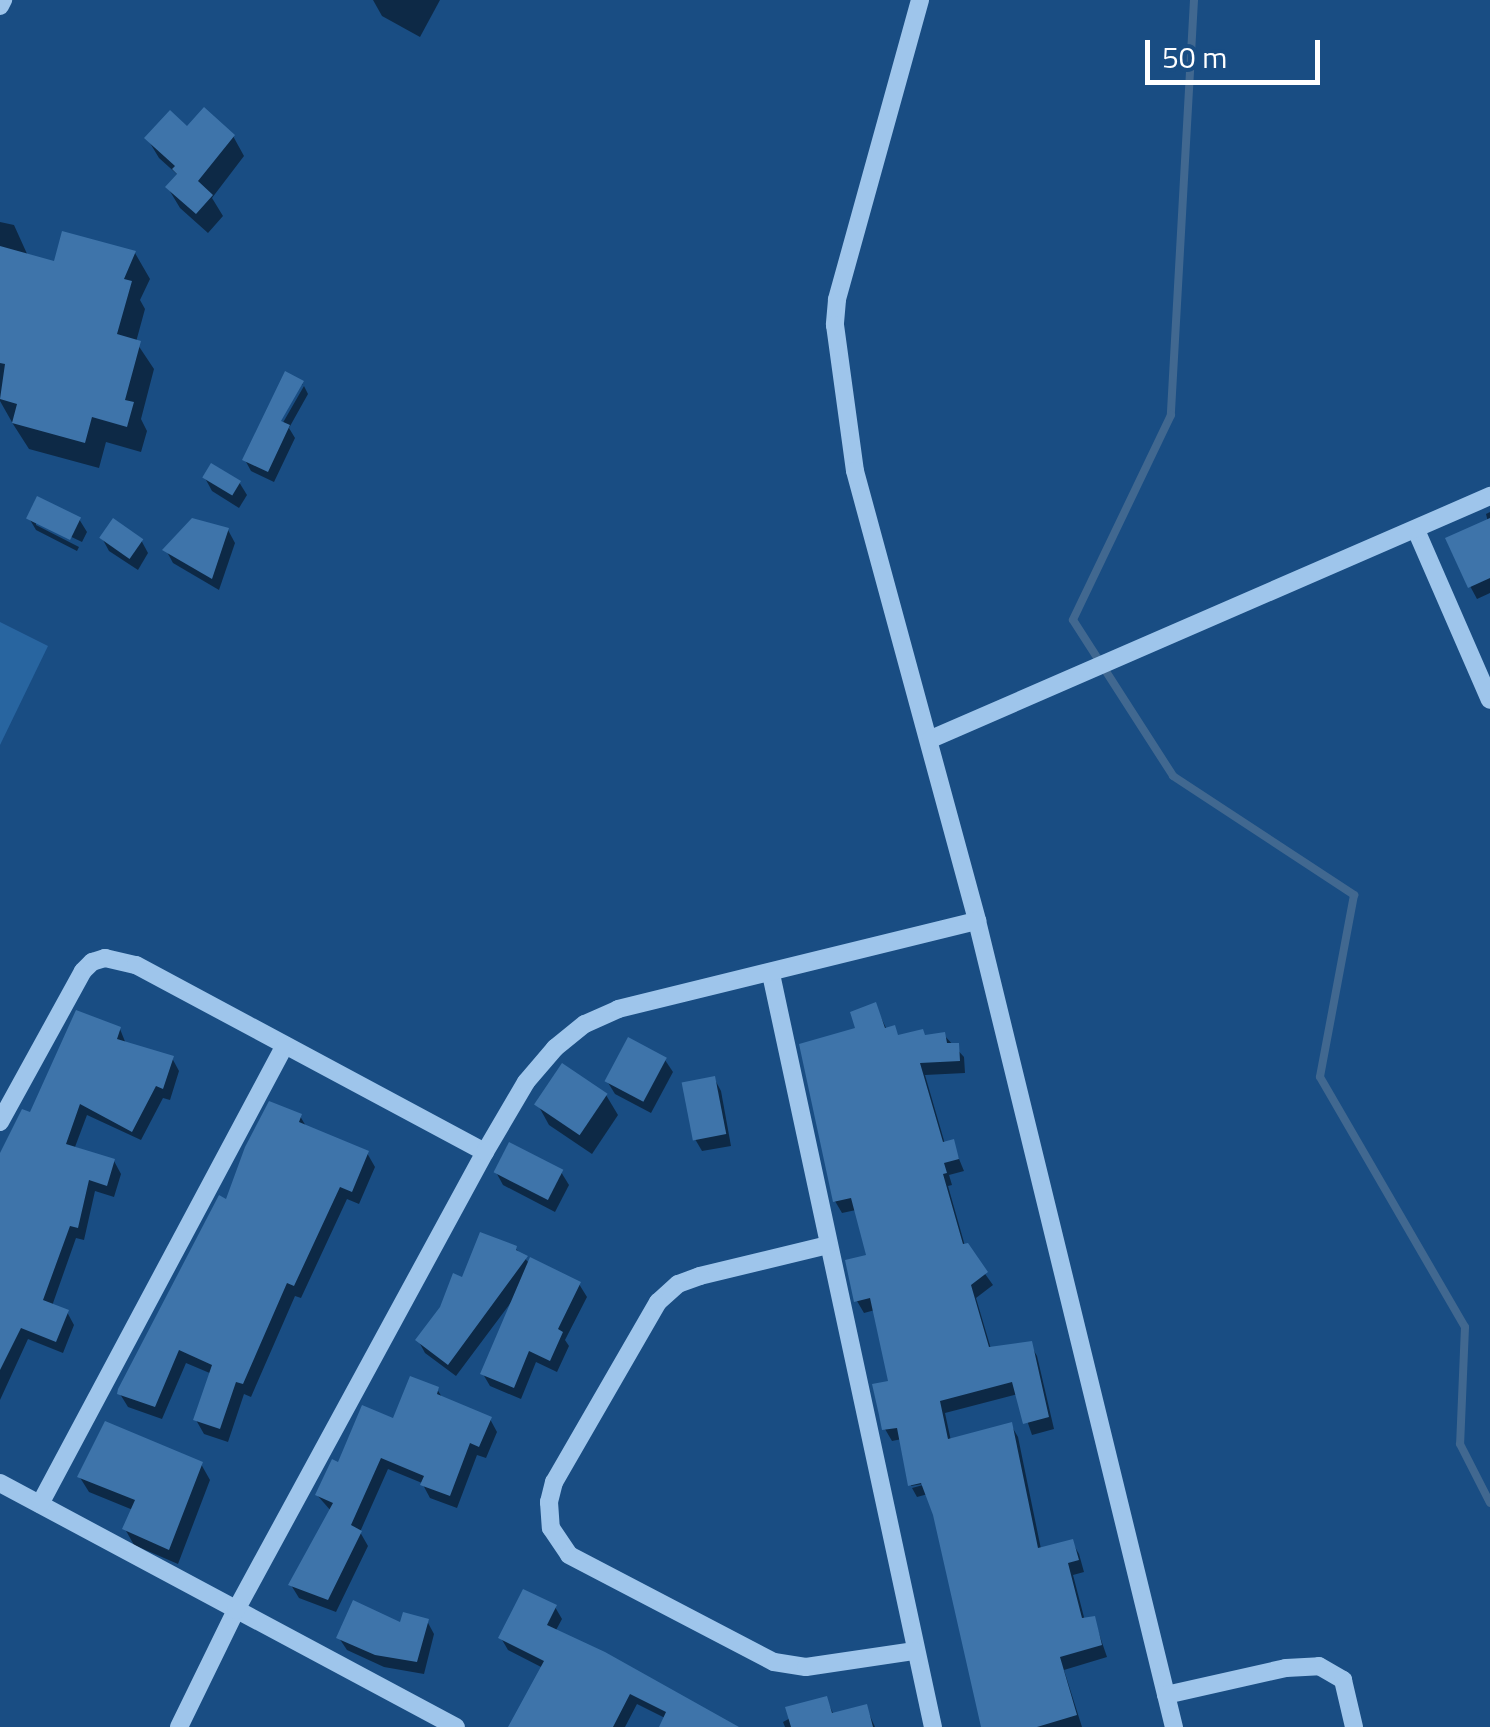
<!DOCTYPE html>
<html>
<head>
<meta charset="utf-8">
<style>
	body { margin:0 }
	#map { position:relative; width:1490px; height:1727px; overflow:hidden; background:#194d83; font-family:"Titillium Web",sans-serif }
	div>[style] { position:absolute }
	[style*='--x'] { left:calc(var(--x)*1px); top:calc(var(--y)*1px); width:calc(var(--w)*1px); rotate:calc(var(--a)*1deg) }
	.green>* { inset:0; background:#2865a0 }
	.shadow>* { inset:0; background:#0007 }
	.stream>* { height:8px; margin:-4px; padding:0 4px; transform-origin:4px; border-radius:4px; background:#416890 }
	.building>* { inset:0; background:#3e74aa; transform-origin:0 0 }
	.minor>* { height:18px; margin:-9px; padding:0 9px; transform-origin:9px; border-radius:9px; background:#9ec5eb }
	span { translate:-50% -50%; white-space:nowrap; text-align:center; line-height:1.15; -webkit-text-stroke:10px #194d83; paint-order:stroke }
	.scale { position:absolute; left:1145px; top:40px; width:175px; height:45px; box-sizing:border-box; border:5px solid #fff; border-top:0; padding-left:12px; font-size:30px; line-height:35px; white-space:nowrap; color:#fff; -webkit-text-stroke:8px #194d83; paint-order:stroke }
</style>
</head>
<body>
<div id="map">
	<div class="green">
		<div style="clip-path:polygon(0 622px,48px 646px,0 745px)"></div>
	</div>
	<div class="shadow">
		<div style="clip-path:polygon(373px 0,440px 0,420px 37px,382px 16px)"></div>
		<div style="clip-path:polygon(187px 129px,233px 136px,244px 156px,212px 198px,223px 216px,208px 233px,180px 208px,168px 188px,179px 176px,159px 158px,147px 138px)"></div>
		<div style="clip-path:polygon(0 222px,14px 225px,28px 256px,55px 264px,135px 253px,150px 279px,140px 300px,145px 309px,136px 342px,154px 369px,141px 419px,147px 431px,141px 452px,106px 442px,99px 468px,29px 449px,13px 424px,0 401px)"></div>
		<div style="clip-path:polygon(286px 374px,303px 385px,298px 385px,273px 430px,277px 433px,304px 386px,308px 394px,289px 428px,295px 438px,274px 482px,251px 471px,245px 460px)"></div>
		<div style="clip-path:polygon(205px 478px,239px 482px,247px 495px,239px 508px,212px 491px)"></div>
		<div style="clip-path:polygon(1490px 512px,1490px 593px,1477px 599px,1470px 586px,1488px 522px,1486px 514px)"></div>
		<div style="clip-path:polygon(29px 518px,79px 519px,87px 532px,82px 542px,36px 520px,36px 525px,79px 547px,77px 551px,36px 530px)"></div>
		<div style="clip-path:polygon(228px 530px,235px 543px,219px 590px,173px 563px,166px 550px)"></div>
		<div style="clip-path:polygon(102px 538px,141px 540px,148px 553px,138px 570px,109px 551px)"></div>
		<div style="clip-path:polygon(875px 1005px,887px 1030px,899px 1037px,944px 1035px,964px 1057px,965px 1073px,925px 1075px,945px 1144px,952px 1142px,964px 1171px,949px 1175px,952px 1185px,948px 1186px,965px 1246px,993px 1285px,976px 1298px,991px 1349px,1030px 1344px,1037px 1356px,1054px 1429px,1032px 1435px,1018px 1394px,945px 1413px,951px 1441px,1011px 1425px,1018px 1437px,1041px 1549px,1072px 1542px,1079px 1554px,1084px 1572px,1073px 1575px,1085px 1621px,1094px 1619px,1107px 1657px,1064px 1670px,1082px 1727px,983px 1727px,935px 1514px,928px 1494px,917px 1497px,912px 1488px,934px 1482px,911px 1486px,902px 1439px,892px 1441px,885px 1429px,891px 1383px,875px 1310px,864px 1313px,857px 1301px,870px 1256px,856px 1210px,842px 1213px,835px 1201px,858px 1030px)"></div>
		<div style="clip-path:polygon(120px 1029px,126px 1044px,172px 1058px,179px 1071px,170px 1100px,163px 1098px,141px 1140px,87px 1115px,75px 1147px,114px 1161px,121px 1174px,114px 1197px,95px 1191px,84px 1240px,76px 1238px,52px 1306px,67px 1312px,74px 1325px,63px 1353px,28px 1339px,0 1400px,0 1157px,31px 1115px)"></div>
		<div style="clip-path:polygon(665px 1060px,673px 1072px,651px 1113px,615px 1094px,607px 1081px)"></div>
		<div style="clip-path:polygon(714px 1078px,721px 1091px,731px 1146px,702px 1151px,695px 1139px)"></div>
		<div style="clip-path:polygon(606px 1095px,618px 1115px,592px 1154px,549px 1125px,538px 1105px)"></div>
		<div style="clip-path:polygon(300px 1116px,307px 1128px,367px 1153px,375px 1167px,359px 1204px,347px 1199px,301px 1298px,295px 1296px,251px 1397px,244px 1394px,228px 1442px,204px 1434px,196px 1420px,212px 1374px,186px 1363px,162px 1419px,128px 1407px,120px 1394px,227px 1202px)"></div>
		<div style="clip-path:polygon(496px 1172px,561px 1172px,569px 1185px,555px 1212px,503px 1185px)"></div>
		<div style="clip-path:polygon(515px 1248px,530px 1264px,579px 1284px,587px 1297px,565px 1340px,569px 1346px,557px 1372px,536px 1362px,521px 1399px,490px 1386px,483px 1374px,512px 1301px,456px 1376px,425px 1353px,418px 1340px,464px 1280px)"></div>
		<div style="clip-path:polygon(437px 1389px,443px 1399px,490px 1419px,497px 1432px,486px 1458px,477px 1455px,457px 1508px,430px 1498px,422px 1483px,388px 1469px,360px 1532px,368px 1546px,336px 1612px,299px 1598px,291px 1585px,331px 1511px,317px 1495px,339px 1465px)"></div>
		<div style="clip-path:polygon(201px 1464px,210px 1480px,178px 1564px,134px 1545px,125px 1529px,133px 1510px,89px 1492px,79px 1476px)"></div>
		<div style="clip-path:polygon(555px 1607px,562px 1619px,555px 1632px,733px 1727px,660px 1727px,665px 1718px,637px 1704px,625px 1727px,513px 1727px,543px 1668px,508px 1650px,501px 1638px)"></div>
		<div style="clip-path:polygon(427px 1621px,434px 1634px,424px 1674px,384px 1667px,347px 1650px,339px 1638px)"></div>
		<div style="clip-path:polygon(826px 1699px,834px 1715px,866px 1707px,875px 1727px,785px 1727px,783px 1722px)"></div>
	</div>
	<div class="stream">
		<div style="--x:1194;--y:0;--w:416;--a:93.2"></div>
		<div style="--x:1171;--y:415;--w:227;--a:115.6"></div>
		<div style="--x:1073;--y:620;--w:185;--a:57.3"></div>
		<div style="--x:1173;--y:776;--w:217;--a:33.3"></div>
		<div style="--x:1354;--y:895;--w:185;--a:100.6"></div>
		<div style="--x:1320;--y:1077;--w:289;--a:59.9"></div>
		<div style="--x:1465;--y:1327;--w:117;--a:92.4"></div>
		<div style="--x:1460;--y:1444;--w:66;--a:63"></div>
	</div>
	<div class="building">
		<div style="clip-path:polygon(204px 107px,235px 135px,198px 181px,213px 195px,196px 214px,165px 187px,177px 174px,172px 169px,175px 166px,144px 138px,170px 110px,187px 126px)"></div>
		<div style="clip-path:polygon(62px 231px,136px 251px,124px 279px,132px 281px,117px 334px,141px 341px,125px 400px,134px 402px,127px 427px,92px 417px,85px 443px,12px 423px,17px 404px,0 399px,5px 364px,0 363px,0 246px,54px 261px)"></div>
		<div style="clip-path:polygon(285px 371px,304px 381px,281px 421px,290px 425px,268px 472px,242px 460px)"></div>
		<div style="left:211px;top:463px;width:35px;height:17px;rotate:31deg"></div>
		<div style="left:37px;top:496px;width:49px;height:25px;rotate:26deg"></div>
		<div style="left:113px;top:518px;width:37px;height:24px;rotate:35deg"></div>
		<div style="clip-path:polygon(192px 518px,229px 528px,212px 579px,162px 550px)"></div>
		<div style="clip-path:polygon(1490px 518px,1490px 578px,1468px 588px,1445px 538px)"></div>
		<div style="clip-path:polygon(876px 1002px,885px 1028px,895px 1025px,898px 1035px,923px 1029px,925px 1035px,945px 1032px,947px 1043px,959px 1043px,960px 1061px,920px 1063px,943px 1142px,954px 1139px,959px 1159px,944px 1163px,947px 1173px,943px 1174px,963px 1244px,968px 1243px,988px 1272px,971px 1285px,989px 1347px,1032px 1341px,1049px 1417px,1023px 1424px,1012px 1382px,940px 1401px,948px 1439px,1012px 1422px,1038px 1548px,1073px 1539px,1079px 1560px,1068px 1563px,1082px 1618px,1095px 1616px,1102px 1645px,1060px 1657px,1077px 1715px,1037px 1727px,981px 1727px,933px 1515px,921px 1483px,908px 1486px,897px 1428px,882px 1430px,879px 1415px,872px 1384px,888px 1381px,870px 1298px,854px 1302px,845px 1260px,866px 1255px,851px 1198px,833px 1202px,799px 1044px,855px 1028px,850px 1012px)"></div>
		<div style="clip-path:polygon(76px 1010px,121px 1027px,117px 1039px,174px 1056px,163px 1089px,156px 1086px,132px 1132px,80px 1104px,66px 1144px,115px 1159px,107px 1186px,89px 1180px,78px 1228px,70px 1226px,43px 1300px,69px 1310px,56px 1342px,21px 1328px,0 1370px,0 1153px,22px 1109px,30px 1112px)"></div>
		<div style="left:628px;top:1037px;width:44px;height:50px;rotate:28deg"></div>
		<div style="left:562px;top:1063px;width:55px;height:50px;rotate:34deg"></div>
		<div style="left:715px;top:1076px;width:59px;height:34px;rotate:79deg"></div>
		<div style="clip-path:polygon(269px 1101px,302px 1114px,299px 1122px,369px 1151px,352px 1192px,340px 1187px,294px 1286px,287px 1283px,243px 1384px,236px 1382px,220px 1429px,193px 1420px,212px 1365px,179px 1350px,155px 1407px,117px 1394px,118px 1389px,219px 1195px,226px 1199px,245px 1147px)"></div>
		<div style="left:509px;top:1142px;width:61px;height:34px;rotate:27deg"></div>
		<div style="clip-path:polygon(480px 1232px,517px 1246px,516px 1250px,528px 1256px,448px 1365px,415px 1340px,440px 1307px,453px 1273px,462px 1277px)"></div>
		<div style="clip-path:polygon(530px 1257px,581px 1282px,558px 1329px,563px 1332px,550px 1361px,529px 1351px,514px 1388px,480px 1374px)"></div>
		<div style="clip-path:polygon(410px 1376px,439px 1387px,437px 1394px,492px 1417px,479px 1447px,470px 1443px,450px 1496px,420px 1485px,424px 1476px,381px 1458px,351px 1525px,362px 1531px,328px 1600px,288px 1585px,333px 1503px,315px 1495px,332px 1459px,338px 1462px,362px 1405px,393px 1418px)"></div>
		<div style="clip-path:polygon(105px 1421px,203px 1462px,169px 1550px,122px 1529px,135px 1500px,77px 1477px)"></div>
		<div style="clip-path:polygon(523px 1589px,557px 1605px,547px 1625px,605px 1652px,739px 1727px,659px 1727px,666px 1712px,630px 1694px,613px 1727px,508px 1727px,544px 1661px,498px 1638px)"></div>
		<div style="clip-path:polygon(353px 1600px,400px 1622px,403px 1612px,429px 1619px,417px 1662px,375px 1655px,336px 1638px)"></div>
		<div style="clip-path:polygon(827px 1696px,832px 1713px,867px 1704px,873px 1727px,791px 1727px,785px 1707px)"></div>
	</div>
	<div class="minor">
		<div style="--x:920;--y:0;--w:311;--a:105.5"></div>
		<div style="--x:837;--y:300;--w:25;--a:95"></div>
		<div style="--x:835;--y:325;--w:147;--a:82.2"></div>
		<div style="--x:855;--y:471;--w:466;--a:74.8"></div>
		<div style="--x:977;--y:921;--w:830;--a:76.27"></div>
		<div style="--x:0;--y:6;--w:7;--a:-63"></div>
		<div style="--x:1416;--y:530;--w:185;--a:66.5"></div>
		<div style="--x:931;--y:739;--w:610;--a:-23.49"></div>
		<div style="--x:771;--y:974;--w:770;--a:77.86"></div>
		<div style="--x:0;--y:1122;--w:172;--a:-61.2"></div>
		<div style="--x:83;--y:971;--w:13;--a:-45"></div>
		<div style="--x:92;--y:962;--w:14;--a:-17"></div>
		<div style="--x:105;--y:958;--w:32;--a:13"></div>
		<div style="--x:136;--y:965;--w:396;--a:28.2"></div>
		<div style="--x:828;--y:1245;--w:132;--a:166.4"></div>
		<div style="--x:700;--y:1276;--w:23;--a:160"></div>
		<div style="--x:678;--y:1284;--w:27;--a:138"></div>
		<div style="--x:658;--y:1302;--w:208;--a:120"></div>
		<div style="--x:554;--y:1482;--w:21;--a:104"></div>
		<div style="--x:549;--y:1502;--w:26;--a:86"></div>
		<div style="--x:551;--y:1528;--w:32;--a:56"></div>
		<div style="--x:569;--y:1555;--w:231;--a:27.6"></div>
		<div style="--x:774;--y:1662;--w:32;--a:9"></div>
		<div style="--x:806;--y:1667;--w:110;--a:-8.4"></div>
		<div style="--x:0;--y:1483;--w:517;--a:28.15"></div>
		<div style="--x:40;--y:1504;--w:520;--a:-61.91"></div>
		<div style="--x:1166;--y:1695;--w:123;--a:-12.7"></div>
		<div style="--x:1286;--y:1668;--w:33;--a:-3"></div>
		<div style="--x:1319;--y:1666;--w:28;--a:30"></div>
		<div style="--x:1343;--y:1680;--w:48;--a:76.8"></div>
		<div style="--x:179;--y:1727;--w:130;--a:-64"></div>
		<div style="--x:236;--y:1610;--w:521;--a:-61.47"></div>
		<div style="--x:485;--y:1152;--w:81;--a:-59.6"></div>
		<div style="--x:526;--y:1082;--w:45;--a:-49.5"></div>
		<div style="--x:555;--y:1048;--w:38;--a:-39"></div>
		<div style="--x:585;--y:1024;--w:36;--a:-24"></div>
		<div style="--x:618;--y:1009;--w:370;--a:-13.8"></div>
	</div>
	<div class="scale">50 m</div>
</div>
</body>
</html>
